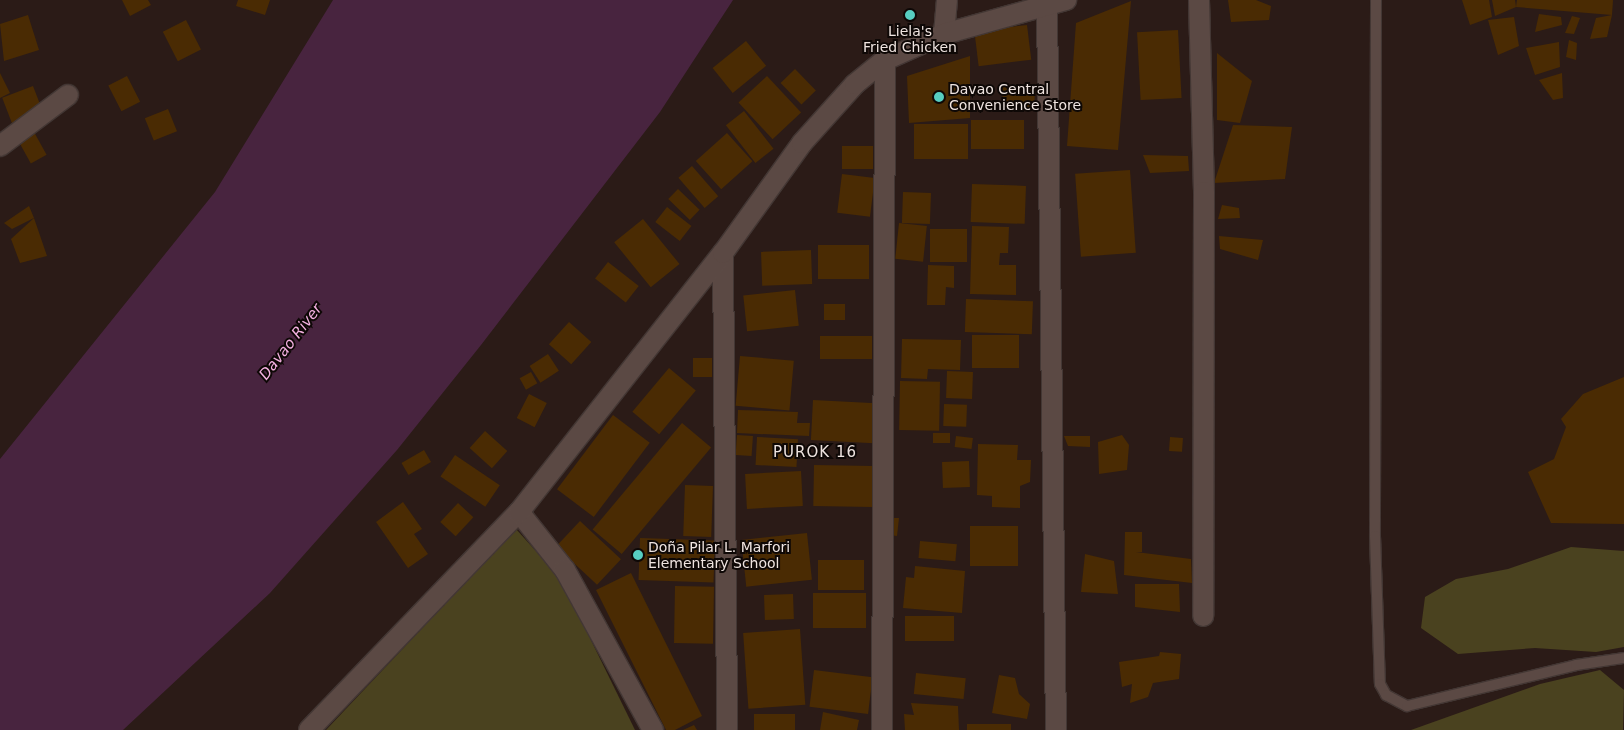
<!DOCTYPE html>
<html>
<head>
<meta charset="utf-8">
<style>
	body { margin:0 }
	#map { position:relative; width:1624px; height:730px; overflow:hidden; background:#2b1b17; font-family:"DejaVu Sans",sans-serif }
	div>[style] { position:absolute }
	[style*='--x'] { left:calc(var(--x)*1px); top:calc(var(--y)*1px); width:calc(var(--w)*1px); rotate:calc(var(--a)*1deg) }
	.green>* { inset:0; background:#4a421f }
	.water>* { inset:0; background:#48243f }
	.building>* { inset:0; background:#4a2b03; transform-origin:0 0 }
	.roads { filter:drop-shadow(1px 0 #433734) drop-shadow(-1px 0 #433734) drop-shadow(0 1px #433734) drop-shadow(0 -1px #433734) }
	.service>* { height:10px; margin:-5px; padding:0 5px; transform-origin:5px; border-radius:5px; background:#5b4944 }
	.minor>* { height:20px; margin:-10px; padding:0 10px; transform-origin:10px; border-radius:10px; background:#5b4944 }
	.dots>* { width:14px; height:14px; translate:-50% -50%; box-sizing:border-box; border:2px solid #0e0806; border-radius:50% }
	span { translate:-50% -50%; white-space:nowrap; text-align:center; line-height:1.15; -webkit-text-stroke:4px #0e0806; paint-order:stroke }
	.poi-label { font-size:14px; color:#efe4e0 }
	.left { translate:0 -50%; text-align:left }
	.water-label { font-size:15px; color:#f3b0e0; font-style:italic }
	.neighbourhood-label { font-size:15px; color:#efe4e0; letter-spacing:1px }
</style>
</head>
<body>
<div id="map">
	<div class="green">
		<div style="clip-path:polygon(516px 529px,561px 579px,635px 730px,326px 730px)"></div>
		<div style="clip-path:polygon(1571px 547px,1624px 551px,1624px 647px,1596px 652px,1535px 648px,1458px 654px,1421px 628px,1425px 597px,1456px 579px,1508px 569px)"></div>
		<div style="clip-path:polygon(1600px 670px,1624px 690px,1623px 730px,1411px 730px,1540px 684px)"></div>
	</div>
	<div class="water">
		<div style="clip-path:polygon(333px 0,733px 0,660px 112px,481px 345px,397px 450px,270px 593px,123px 730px,0 730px,0 459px,215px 192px)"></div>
	</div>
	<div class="building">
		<div style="clip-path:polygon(122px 0,148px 0,151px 5px,130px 16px)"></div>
		<div style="clip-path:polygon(238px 0,270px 0,265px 15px,236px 6px)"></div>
		<div style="clip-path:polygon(1228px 0,1256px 0,1271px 6px,1269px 20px,1231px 22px)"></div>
		<div style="clip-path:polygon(1462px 0,1489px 0,1492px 17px,1470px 25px)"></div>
		<div style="clip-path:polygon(1492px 0,1515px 0,1516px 7px,1495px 16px)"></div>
		<div style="clip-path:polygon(1517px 0,1613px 0,1612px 15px,1516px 7px)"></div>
		<div style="clip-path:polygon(1131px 1px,1118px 150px,1067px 146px,1076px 23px)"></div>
		<div style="clip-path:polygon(1539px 14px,1561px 17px,1562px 25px,1535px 32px)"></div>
		<div style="clip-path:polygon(28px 15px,39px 50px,4px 61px,0 24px)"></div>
		<div style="clip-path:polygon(1612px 15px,1607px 37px,1590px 39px,1596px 18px)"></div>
		<div style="clip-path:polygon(1572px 16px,1580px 18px,1574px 34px,1565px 33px)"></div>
		<div style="clip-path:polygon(1514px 17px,1519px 46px,1498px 55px,1488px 20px)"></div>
		<div style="left:186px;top:20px;width:33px;height:26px;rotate:63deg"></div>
		<div style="left:1027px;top:25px;width:35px;height:53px;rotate:83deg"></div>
		<div style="left:1178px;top:30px;width:68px;height:41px;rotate:87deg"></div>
		<div style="clip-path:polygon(1569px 40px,1577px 43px,1576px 60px,1566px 57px)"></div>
		<div style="left:746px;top:41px;width:32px;height:43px;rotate:51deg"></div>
		<div style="clip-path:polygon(1559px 42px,1560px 67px,1535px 75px,1526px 48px)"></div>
		<div style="clip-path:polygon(1217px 53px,1252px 81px,1240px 123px,1217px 120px)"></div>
		<div style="clip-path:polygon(970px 56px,970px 118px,909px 123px,907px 76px)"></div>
		<div style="left:795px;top:69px;width:30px;height:20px;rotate:46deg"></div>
		<div style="clip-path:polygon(0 73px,10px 93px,0 98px)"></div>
		<div style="clip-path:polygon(1562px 73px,1563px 98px,1553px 100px,1539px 80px)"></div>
		<div style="left:127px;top:76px;width:29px;height:21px;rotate:63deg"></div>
		<div style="left:767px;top:76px;width:50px;height:39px;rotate:47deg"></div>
		<div style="left:33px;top:86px;width:30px;height:33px;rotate:69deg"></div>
		<div style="left:1003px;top:86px;width:32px;height:23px;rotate:2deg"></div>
		<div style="left:168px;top:109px;width:24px;height:25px;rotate:68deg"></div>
		<div style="left:744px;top:111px;width:48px;height:23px;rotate:52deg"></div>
		<div style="left:971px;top:120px;width:53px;height:29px"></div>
		<div style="left:968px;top:124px;width:35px;height:54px;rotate:90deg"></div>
		<div style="clip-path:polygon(1233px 125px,1292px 127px,1285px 179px,1214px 183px)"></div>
		<div style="left:34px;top:132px;width:26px;height:18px;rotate:61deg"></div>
		<div style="left:727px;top:133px;width:38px;height:42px;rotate:48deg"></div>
		<div style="left:873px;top:146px;width:23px;height:31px;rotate:90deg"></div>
		<div style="clip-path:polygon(1143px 155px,1188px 156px,1189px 171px,1150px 173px)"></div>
		<div style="left:692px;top:166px;width:40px;height:18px;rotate:49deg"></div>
		<div style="left:1130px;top:170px;width:83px;height:55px;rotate:86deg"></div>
		<div style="left:842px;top:174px;width:33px;height:39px;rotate:7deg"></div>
		<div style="left:972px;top:184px;width:54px;height:38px;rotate:2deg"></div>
		<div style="left:678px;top:189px;width:30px;height:14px;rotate:44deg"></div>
		<div style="left:903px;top:192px;width:28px;height:31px;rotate:2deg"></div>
		<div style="clip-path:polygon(1222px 205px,1239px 208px,1240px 218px,1218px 219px)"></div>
		<div style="clip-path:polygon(29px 206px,34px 218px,12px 229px,4px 223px)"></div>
		<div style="left:667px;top:207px;width:31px;height:19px;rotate:38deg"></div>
		<div style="clip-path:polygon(34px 218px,47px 256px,20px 263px,11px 239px)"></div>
		<div style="left:643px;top:219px;width:58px;height:37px;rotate:51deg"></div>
		<div style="left:899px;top:223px;width:28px;height:36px;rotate:6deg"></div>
		<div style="clip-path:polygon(972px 226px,1009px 227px,1008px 253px,1000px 253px,999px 265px,1016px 265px,1016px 295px,970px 294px)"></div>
		<div style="left:930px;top:229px;width:37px;height:33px"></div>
		<div style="clip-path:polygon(1219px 236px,1263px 240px,1258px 260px,1220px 249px)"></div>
		<div style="left:869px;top:245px;width:34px;height:51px;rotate:90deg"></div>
		<div style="left:811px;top:250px;width:34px;height:50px;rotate:88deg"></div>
		<div style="left:608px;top:262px;width:39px;height:21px;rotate:38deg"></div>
		<div style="clip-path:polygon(928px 265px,954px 266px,954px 288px,946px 287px,945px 305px,927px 305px)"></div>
		<div style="left:795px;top:290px;width:36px;height:52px;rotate:84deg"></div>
		<div style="left:966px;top:299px;width:67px;height:33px;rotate:2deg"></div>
		<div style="left:824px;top:304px;width:21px;height:16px"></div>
		<div style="left:569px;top:322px;width:30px;height:30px;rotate:42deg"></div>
		<div style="left:1019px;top:335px;width:33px;height:47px;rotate:90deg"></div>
		<div style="left:820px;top:336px;width:52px;height:23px"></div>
		<div style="clip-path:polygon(902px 339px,961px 340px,960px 370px,928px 369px,927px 379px,901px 378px)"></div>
		<div style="left:548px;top:354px;width:20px;height:22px;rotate:57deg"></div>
		<div style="left:740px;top:356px;width:54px;height:50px;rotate:5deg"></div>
		<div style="left:693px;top:358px;width:19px;height:19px"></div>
		<div style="left:669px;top:368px;width:35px;height:57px;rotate:40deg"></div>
		<div style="left:947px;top:371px;width:26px;height:27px;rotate:2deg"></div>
		<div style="left:531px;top:372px;width:13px;height:13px;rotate:61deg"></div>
		<div style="clip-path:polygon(1624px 377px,1624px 524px,1551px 523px,1528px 472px,1554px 459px,1566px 427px,1561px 419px,1583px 394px)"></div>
		<div style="left:900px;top:381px;width:40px;height:49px;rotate:1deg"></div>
		<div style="left:529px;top:394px;width:20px;height:27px;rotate:27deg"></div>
		<div style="left:813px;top:400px;width:63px;height:40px;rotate:3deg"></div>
		<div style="left:944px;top:404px;width:23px;height:22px;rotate:2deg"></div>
		<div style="clip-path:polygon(738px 410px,798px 412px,797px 423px,810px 423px,809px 436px,737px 433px)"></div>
		<div style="left:613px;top:415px;width:46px;height:93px;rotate:37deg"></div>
		<div style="left:682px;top:423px;width:38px;height:139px;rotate:40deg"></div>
		<div style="left:485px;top:431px;width:30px;height:23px;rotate:42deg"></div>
		<div style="left:933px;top:433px;width:17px;height:10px"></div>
		<div style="left:737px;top:435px;width:16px;height:20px;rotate:4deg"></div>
		<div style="clip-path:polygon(1122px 435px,1129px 445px,1127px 470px,1099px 474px,1098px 442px)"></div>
		<div style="left:956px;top:436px;width:17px;height:11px;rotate:7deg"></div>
		<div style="clip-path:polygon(1064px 436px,1090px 436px,1090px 447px,1068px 446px)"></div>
		<div style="left:757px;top:437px;width:41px;height:28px;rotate:3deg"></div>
		<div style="left:1170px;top:437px;width:13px;height:14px;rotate:4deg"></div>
		<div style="clip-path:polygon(978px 444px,1018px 445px,1017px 460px,1031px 460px,1030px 482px,1020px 486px,1020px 508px,992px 507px,992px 496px,977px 495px)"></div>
		<div style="left:424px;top:450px;width:14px;height:26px;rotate:60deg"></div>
		<div style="left:455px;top:455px;width:54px;height:26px;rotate:34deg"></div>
		<div style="left:969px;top:461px;width:26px;height:27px;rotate:88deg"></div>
		<div style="left:814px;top:465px;width:59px;height:41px;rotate:1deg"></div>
		<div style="left:801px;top:471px;width:35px;height:56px;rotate:87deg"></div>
		<div style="left:685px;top:485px;width:28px;height:51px;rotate:2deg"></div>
		<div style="clip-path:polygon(403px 502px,422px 529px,414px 534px,428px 554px,408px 568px,376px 522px)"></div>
		<div style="left:458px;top:503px;width:21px;height:26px;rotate:43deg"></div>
		<div style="clip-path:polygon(890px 518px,899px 518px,897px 536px,889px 535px)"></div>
		<div style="left:580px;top:521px;width:56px;height:35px;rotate:43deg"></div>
		<div style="left:970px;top:526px;width:48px;height:40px"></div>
		<div style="clip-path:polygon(1125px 532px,1142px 532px,1142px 552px,1136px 552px,1191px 559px,1192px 583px,1124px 575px)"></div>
		<div style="left:807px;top:533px;width:47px;height:66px;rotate:84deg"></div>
		<div style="left:640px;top:538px;width:75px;height:42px;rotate:2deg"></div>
		<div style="left:920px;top:541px;width:37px;height:17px;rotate:5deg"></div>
		<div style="clip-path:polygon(1085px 554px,1114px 561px,1118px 594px,1081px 592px)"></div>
		<div style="left:818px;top:560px;width:46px;height:30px"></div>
		<div style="clip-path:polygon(915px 566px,965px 571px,962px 613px,903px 608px,906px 577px,914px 578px)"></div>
		<div style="clip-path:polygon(631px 573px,702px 716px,675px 730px,666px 730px,596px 590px)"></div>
		<div style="clip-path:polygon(1135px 584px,1179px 584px,1180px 612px,1135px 607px)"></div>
		<div style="left:675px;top:586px;width:39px;height:57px;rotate:1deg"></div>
		<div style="left:813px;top:593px;width:53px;height:35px"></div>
		<div style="left:793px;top:594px;width:25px;height:29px;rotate:88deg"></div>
		<div style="left:905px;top:616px;width:49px;height:25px"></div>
		<div style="left:800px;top:629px;width:76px;height:57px;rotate:86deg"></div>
		<div style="clip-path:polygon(1160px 652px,1181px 654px,1179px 679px,1153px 683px,1148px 697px,1130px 703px,1132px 684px,1122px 687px,1119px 662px,1159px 656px)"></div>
		<div style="left:814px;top:670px;width:59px;height:37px;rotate:7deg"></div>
		<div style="left:916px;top:673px;width:50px;height:21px;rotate:6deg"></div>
		<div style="clip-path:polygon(999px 675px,1015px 678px,1019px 694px,1030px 704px,1027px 719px,992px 713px)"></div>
		<div style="clip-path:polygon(911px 703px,958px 706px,959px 730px,905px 730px,904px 714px,914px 715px)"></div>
		<div style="clip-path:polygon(823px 712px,859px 720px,857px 730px,820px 730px)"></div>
		<div style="left:795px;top:714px;width:16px;height:41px;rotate:90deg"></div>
		<div style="left:967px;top:724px;width:44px;height:6px"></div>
		<div style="clip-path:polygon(694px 725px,697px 730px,683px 730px)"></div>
	</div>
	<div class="roads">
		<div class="service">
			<div style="--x:1376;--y:0;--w:536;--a:90.11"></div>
			<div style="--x:1375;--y:536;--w:148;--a:88.1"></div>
			<div style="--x:1380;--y:684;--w:13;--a:61"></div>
			<div style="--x:1386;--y:695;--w:24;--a:28"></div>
			<div style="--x:1407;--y:706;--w:174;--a:-13.6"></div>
			<div style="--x:1576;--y:665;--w:49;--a:-8.3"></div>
		</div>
		<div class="minor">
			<div style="--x:1199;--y:0;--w:192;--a:88.5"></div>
			<div style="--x:1204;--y:192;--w:424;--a:90.1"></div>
			<div style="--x:1047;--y:6;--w:724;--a:89.29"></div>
			<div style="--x:944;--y:34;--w:34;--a:-85"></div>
			<div style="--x:0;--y:146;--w:85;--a:-36.9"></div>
			<div style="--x:723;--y:253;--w:477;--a:89.5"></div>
			<div style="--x:519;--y:512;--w:74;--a:51.6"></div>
			<div style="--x:565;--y:570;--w:183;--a:61.2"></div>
			<div style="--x:309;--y:730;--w:303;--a:-46.1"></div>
			<div style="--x:519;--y:512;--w:330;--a:-51.8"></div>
			<div style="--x:723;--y:253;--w:135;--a:-54.3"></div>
			<div style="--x:802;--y:143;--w:79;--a:-48.1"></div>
			<div style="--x:855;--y:84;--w:38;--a:-39"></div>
			<div style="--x:885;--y:60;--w:64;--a:-23.8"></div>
			<div style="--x:944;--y:34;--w:127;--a:-15.6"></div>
			<div style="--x:882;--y:730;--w:670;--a:-89.74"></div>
		</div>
	</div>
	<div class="dots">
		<div style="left:910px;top:15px;background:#57cec1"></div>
		<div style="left:939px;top:97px;background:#57cec1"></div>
		<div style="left:638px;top:555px;background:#57cec1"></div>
	</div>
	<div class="poi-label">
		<span style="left:910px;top:39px">Liela's<br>Fried Chicken</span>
		<span class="left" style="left:949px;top:97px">Davao Central<br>Convenience Store</span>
		<span class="left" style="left:648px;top:555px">Doña Pilar L. Marfori<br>Elementary School</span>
	</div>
	<div class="water-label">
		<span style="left:291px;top:342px;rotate:-52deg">Davao River</span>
	</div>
	<div class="neighbourhood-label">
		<span style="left:815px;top:453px">PUROK 16</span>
	</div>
</div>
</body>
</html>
